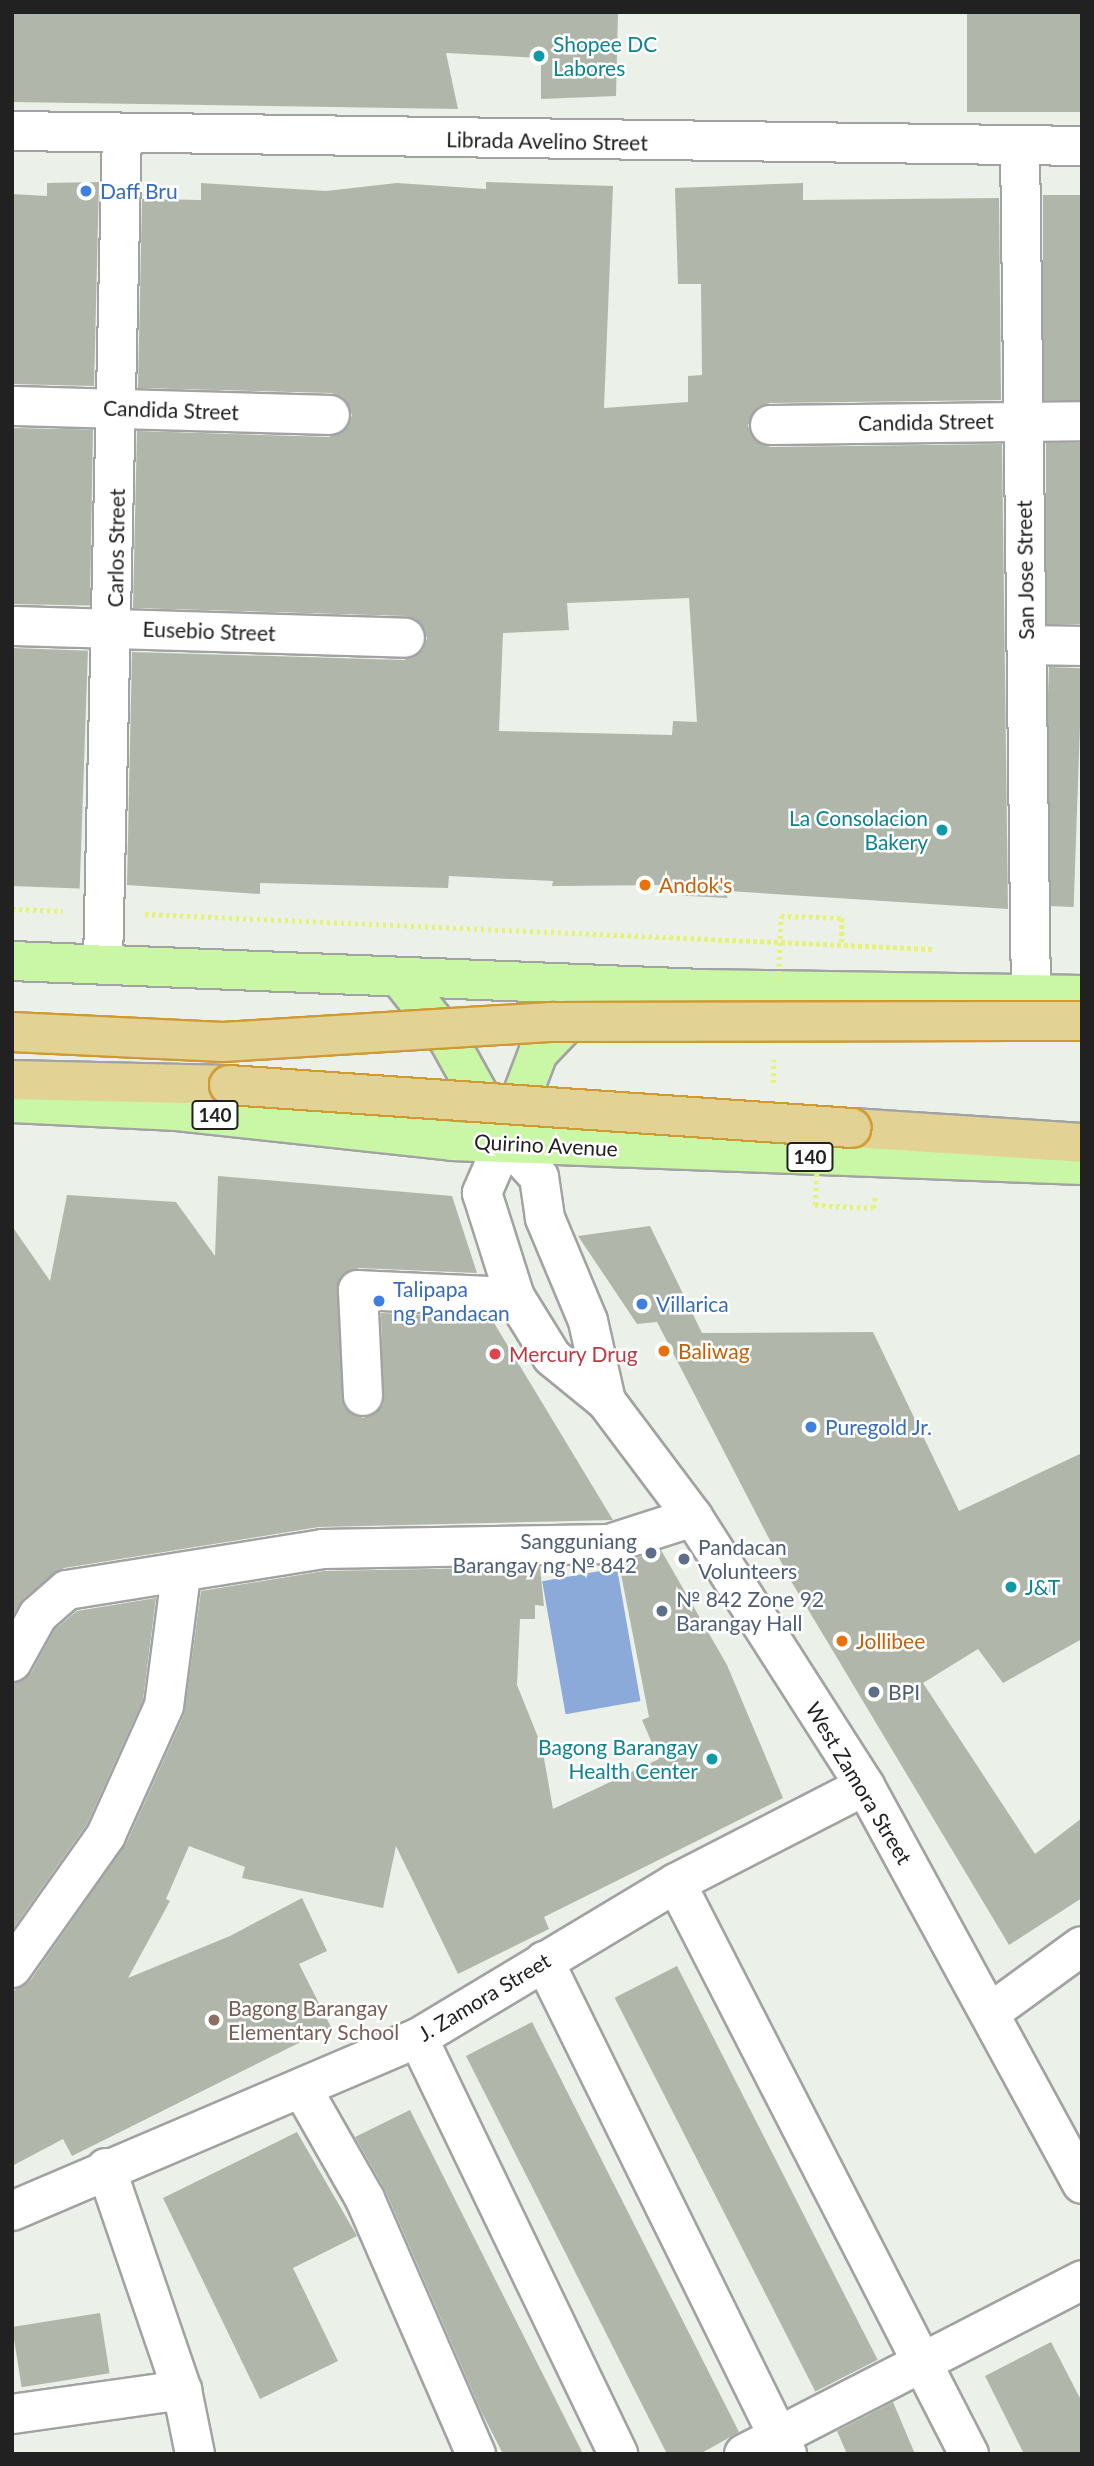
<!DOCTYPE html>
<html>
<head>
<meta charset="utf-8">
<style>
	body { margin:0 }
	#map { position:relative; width:1094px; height:2466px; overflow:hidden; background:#ebf0e8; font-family:Lato,sans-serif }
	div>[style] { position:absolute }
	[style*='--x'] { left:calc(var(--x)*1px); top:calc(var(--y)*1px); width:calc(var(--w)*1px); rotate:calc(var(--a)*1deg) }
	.pitch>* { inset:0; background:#8baada; transform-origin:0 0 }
	.building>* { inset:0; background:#b1b6aa; transform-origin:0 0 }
	.path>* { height:4.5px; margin-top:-2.25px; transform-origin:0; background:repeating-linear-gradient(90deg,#e6f277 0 3.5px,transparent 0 7px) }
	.roads { filter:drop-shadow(2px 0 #a2a2a2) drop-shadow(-2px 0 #a2a2a2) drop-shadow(0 2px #a2a2a2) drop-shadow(0 -2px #a2a2a2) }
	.minor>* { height:38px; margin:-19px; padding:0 19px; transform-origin:19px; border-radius:19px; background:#fff }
	.major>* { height:38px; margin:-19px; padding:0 19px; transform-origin:19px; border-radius:19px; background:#caf7a6 }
	.highway>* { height:38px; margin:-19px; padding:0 19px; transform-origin:19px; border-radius:19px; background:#e2d395 }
	.path-bridge>* { height:4.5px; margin-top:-2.25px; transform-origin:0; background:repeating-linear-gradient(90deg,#e6f277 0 3.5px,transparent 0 7px) }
	.bridges { filter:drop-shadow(2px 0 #d19932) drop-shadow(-2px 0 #d19932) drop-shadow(0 2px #d19932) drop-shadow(0 -2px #d19932) }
	.highway-bridge>* { height:38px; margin:-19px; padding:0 19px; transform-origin:19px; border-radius:19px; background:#e2d395 }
	.dots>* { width:19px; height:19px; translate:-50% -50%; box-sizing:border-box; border:4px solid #fff; border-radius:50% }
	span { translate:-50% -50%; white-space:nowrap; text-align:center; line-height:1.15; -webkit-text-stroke:5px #fff; paint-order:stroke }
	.shield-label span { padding:2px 5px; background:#fff; border:2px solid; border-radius:5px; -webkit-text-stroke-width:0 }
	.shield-label { font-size:19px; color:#212121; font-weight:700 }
	.culture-label { font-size:21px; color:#0d838f }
	.left { translate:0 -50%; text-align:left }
	.right { translate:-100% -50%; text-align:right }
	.street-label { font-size:21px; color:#212121 }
	.shop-label { font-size:21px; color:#366cbe }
	.food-label { font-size:21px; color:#c56008 }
	.health-label { font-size:21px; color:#be3a42 }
	.service-label { font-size:21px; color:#4e5e75 }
	.education-label { font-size:21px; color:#785e54 }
	.frame { position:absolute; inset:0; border:14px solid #212121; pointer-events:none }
</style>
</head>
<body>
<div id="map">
	<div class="pitch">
		<div style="left:617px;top:1568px;width:135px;height:76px;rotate:80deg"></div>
	</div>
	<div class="building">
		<div style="clip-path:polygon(12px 12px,618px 12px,616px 96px,541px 99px,541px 58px,446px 53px,458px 109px,12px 102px)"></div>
		<div style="left:967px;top:12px;width:115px;height:100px"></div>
		<div style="clip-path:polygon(99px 182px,94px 386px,12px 384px,12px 194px,47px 196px,47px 183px)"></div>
		<div style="clip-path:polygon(evenodd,486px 182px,613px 186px,604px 408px,688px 402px,688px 376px,702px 375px,701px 284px,678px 284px,675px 188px,803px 183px,803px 200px,999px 198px,1001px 400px,770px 403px,758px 407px,748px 425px,752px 437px,770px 447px,1002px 444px,1008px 909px,728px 891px,727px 898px,671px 895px,671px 885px,552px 886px,553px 881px,449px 876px,448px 888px,260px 883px,260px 894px,127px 885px,132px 652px,404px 660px,423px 650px,427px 638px,417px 620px,406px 616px,133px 608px,137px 431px,329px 437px,348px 427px,352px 415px,342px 397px,331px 393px,138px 388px,142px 199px,201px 200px,201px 183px,326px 191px,397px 183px,486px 189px,486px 182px,689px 598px,697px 722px,673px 721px,672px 735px,499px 731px,503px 633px,569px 630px,567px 603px,689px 598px)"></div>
		<div style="left:1043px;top:195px;width:39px;height:205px"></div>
		<div style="left:12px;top:428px;width:81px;height:176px;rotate:1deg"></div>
		<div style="left:1046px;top:443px;width:36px;height:181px"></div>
		<div style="left:12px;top:648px;width:76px;height:238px;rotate:2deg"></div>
		<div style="left:1049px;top:667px;width:33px;height:239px;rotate:2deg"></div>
		<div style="clip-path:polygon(218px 1176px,452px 1196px,477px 1273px,359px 1268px,339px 1280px,344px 1407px,363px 1418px,383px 1405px,381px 1313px,491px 1318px,613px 1520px,319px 1527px,64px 1568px,24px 1598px,12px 1616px,12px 1226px,50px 1281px,67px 1195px,176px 1202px,215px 1256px)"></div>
		<div style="clip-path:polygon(650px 1226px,702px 1333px,873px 1332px,959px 1511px,1082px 1453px,1082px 1639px,1003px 1683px,978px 1649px,923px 1683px,1035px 1854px,1082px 1818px,1082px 1898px,1009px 1945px,791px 1581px,657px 1322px,637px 1324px,578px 1236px)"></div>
		<div style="clip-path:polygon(661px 1550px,727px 1665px,783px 1798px,544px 1917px,549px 1929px,458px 1974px,396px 1846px,383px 1908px,242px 1878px,245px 1867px,189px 1846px,166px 1899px,170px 1901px,128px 1978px,230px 1936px,302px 1898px,327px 1951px,299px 1964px,331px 2027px,72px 2156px,63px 2139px,12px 2166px,12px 1992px,30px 1981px,126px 1844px,184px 1715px,201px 1591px,324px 1571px,540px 1567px,544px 1606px,535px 1605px,535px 1619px,520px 1619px,517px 1685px,542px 1747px,553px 1809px,659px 1759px,642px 1720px,649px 1717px,619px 1564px)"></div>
		<div style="clip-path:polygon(156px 1598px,143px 1700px,87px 1824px,12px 1930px,12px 1684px,31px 1673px,55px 1629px,77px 1611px)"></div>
		<div style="left:677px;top:1966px;width:442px;height:70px;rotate:63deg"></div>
		<div style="clip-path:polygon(532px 2022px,739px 2432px,700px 2454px,667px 2454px,466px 2056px)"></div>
		<div style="clip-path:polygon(410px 2110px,583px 2454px,503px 2454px,481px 2411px,385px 2190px,355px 2137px)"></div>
		<div style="clip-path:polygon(297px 2132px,357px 2236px,293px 2268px,338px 2361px,260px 2399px,163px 2198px)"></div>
		<div style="left:100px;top:2313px;width:61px;height:89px;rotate:81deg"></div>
		<div style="clip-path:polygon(1051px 2342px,1082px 2402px,1082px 2454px,1024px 2454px,985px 2376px)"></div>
		<div style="clip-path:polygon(893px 2402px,915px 2454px,847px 2454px,837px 2431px)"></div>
	</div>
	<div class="path">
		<div style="--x:12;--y:909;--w:51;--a:2.2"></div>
		<div style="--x:145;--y:914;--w:789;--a:2.54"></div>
		<div style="--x:781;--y:916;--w:61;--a:1.9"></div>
		<div style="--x:842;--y:918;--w:24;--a:90"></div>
		<div style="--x:815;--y:1205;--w:58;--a:3"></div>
		<div style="--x:873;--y:1208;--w:11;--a:-80"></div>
	</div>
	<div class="roads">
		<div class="minor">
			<div style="--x:12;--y:131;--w:1070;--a:0.8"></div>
			<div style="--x:1020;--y:145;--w:849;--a:89.26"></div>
			<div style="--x:12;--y:406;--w:318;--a:1.6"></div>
			<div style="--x:770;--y:425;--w:312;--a:-0.7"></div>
			<div style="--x:12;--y:626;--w:393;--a:1.7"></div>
			<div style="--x:1027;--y:645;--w:55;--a:1"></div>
			<div style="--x:103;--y:963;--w:830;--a:-88.69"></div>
			<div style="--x:363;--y:1396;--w:106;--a:-92.7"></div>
			<div style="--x:358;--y:1290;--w:157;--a:2.6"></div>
			<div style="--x:606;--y:1401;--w:82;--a:-102.7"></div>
			<div style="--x:588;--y:1321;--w:112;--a:-112.7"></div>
			<div style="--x:545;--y:1218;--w:41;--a:-98.3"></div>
			<div style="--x:539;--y:1177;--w:50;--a:-132.6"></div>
			<div style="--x:505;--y:1140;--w:58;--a:113.5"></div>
			<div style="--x:482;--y:1193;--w:109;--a:72.4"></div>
			<div style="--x:515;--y:1297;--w:70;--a:58.3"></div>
			<div style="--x:552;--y:1357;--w:70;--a:39.2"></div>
			<div style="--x:606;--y:1401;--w:145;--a:53.1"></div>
			<div style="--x:693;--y:1517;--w:319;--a:57.4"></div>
			<div style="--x:865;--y:1786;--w:453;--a:61.4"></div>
			<div style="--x:12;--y:1662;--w:54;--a:-61"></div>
			<div style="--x:38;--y:1615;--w:38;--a:-41"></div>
			<div style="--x:67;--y:1590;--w:258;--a:-9.1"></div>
			<div style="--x:322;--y:1549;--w:287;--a:-1"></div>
			<div style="--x:609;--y:1544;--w:88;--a:-17.8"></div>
			<div style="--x:676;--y:1883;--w:642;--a:62.84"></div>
			<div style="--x:544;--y:1961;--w:550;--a:63.76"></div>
			<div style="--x:12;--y:1968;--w:163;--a:-54.7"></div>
			<div style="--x:106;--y:1835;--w:141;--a:-65.8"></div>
			<div style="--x:164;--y:1706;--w:132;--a:-82.6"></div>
			<div style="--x:991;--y:2012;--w:112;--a:-36"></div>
			<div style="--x:418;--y:2038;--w:462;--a:64.3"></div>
			<div style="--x:304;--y:2092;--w:123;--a:60.3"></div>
			<div style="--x:365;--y:2199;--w:278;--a:66.5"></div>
			<div style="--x:106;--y:2168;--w:235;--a:71.1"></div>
			<div style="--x:182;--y:2390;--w:65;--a:78.5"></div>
			<div style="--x:12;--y:2211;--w:441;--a:-23.1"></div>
			<div style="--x:418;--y:2038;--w:301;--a:-31"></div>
			<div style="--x:676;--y:1883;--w:212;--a:-27.2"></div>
			<div style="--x:12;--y:2414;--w:172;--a:-8"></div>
			<div style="--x:744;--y:2454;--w:380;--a:-27.2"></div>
		</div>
		<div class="major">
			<div style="--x:12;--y:961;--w:692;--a:2.32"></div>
			<div style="--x:703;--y:989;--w:379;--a:0.9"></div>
			<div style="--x:400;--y:978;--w:78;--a:51.8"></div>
			<div style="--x:448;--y:1039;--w:101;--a:60.9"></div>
			<div style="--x:12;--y:1103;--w:165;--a:2.8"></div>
			<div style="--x:177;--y:1111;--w:277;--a:6.2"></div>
			<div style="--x:452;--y:1141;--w:630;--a:2.18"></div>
			<div style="--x:507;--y:1135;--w:88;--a:-69.3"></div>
			<div style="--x:538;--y:1053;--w:65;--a:-46.2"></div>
		</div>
		<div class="highway">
			<div style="--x:12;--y:1080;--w:217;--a:1.3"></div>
			<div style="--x:852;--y:1128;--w:230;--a:3.7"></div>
		</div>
	</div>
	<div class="path-bridge">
		<div style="--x:778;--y:981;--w:65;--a:-87.4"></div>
		<div style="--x:773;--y:1083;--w:23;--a:-88"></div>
		<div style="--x:815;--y:1205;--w:38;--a:-87"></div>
	</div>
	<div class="bridges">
		<div class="highway-bridge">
			<div style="--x:12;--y:1032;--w:211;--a:2.7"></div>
			<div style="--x:223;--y:1042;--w:330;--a:-3.5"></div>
			<div style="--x:552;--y:1022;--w:530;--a:-0.11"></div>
			<div style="--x:229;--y:1085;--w:624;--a:3.95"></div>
		</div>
	</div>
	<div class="dots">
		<div style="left:539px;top:56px;background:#0f9aa8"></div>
		<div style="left:86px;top:191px;background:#3f7fe0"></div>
		<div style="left:942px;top:830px;background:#0f9aa8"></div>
		<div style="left:645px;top:885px;background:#e8710a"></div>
		<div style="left:379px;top:1301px;background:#3f7fe0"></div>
		<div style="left:642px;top:1304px;background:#3f7fe0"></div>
		<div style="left:664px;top:1351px;background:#e8710a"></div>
		<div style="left:495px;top:1354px;background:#e0444e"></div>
		<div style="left:811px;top:1427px;background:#3f7fe0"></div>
		<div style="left:651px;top:1553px;background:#5c6f8a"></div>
		<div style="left:684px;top:1559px;background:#5c6f8a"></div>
		<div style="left:1011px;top:1587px;background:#0f9aa8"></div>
		<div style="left:662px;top:1611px;background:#5c6f8a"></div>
		<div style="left:842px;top:1641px;background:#e8710a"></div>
		<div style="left:874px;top:1692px;background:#5c6f8a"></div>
		<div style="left:712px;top:1759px;background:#0f9aa8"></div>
		<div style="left:214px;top:2020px;background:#8d6e63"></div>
	</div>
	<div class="shield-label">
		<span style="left:215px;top:1115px">140</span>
		<span style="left:810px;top:1157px">140</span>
	</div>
	<div class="culture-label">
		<span class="left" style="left:553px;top:56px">Shopee DC<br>Labores</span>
		<span class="right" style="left:928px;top:830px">La Consolacion<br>Bakery</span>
		<span class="left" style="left:1025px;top:1587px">J&amp;T</span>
		<span class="right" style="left:698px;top:1759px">Bagong Barangay<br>Health Center</span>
	</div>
	<div class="street-label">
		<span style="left:547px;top:141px;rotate:1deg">Librada Avelino Street</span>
		<span style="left:171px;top:410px;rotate:2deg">Candida Street</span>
		<span style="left:926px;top:422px;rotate:-1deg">Candida Street</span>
		<span style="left:116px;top:548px;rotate:-89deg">Carlos Street</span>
		<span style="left:1025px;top:570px;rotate:-91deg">San Jose Street</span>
		<span style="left:209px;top:631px;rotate:2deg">Eusebio Street</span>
		<span style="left:546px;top:1145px;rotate:3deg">Quirino Avenue</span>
		<span style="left:859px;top:1783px;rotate:59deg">West Zamora Street</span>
		<span style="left:484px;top:1997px;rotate:-31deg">J. Zamora Street</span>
	</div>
	<div class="shop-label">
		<span class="left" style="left:100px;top:191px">Daff Bru</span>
		<span class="left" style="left:393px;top:1301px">Talipapa<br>ng Pandacan</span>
		<span class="left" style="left:656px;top:1304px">Villarica</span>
		<span class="left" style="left:825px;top:1427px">Puregold Jr.</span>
	</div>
	<div class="food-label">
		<span class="left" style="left:659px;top:885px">Andok's</span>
		<span class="left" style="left:678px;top:1351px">Baliwag</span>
		<span class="left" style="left:856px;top:1641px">Jollibee</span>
	</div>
	<div class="health-label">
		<span class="left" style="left:509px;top:1354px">Mercury Drug</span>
	</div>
	<div class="service-label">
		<span class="right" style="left:637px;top:1553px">Sangguniang<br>Barangay ng № 842</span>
		<span class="left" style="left:698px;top:1559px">Pandacan<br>Volunteers</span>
		<span class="left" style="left:676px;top:1611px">№ 842 Zone 92<br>Barangay Hall</span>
		<span class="left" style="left:888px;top:1692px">BPI</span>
	</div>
	<div class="education-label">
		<span class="left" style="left:228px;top:2020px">Bagong Barangay<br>Elementary School</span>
	</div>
	<div class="frame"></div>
</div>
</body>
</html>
